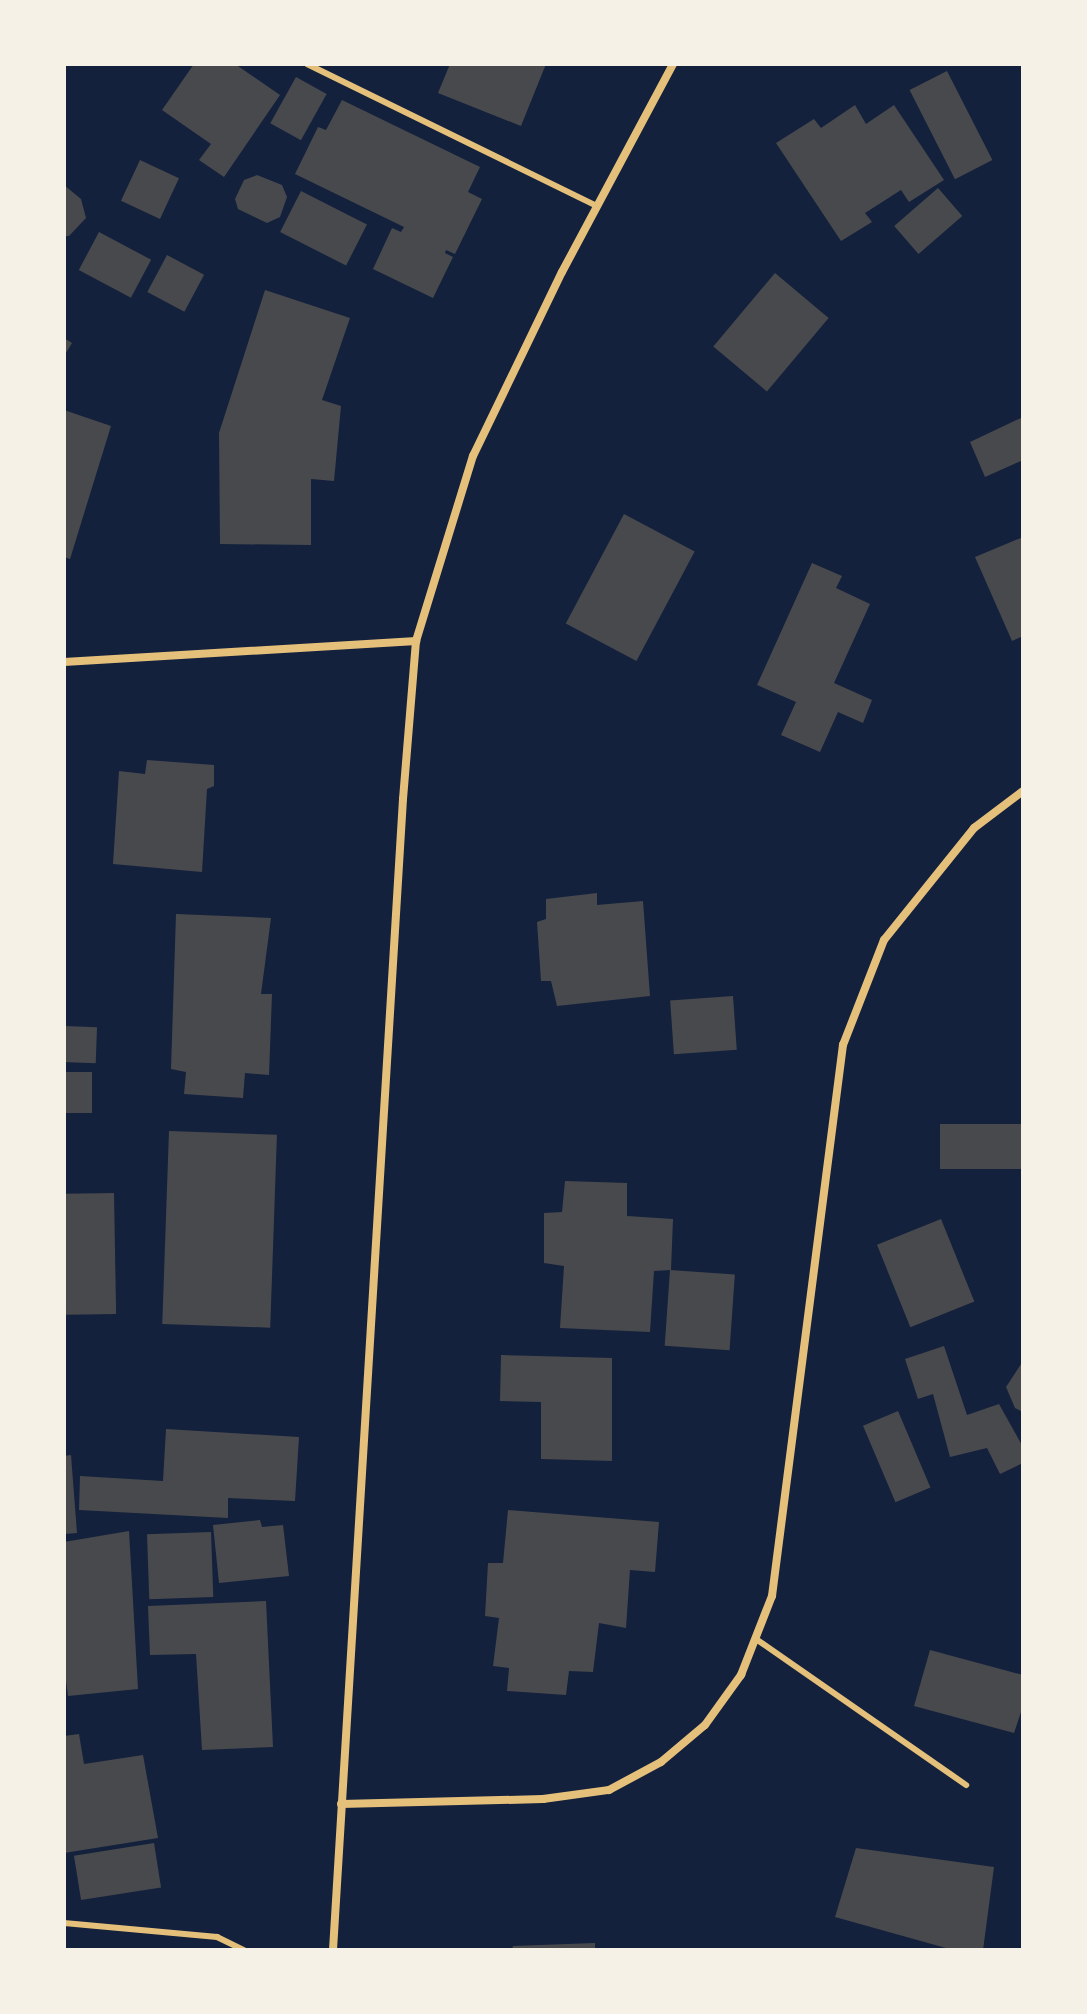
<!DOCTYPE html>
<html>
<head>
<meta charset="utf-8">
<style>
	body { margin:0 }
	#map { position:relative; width:1087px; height:2014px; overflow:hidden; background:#14213d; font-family:"Noto Serif",serif }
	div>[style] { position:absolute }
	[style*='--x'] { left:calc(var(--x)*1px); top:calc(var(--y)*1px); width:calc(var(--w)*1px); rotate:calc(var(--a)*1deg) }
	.building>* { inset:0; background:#48494c; transform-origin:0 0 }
	.service>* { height:6px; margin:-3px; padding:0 3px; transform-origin:3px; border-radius:3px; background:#e5c07b }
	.minor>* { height:8px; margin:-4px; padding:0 4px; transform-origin:4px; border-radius:4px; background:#e5c07b }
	span { translate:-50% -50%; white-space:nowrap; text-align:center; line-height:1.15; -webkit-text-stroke:8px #f6f1e7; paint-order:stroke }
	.frame { position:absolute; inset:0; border:66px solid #f6f1e7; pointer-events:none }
</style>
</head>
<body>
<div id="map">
	<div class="building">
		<div style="clip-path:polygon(194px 64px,235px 64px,280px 95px,224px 177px,199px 160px,211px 144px,162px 110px)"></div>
		<div style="clip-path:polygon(450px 64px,546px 64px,521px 126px,438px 93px)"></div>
		<div style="left:947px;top:71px;width:100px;height:42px;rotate:63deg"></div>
		<div style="left:296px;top:77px;width:35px;height:53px;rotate:29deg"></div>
		<div style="clip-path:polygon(342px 100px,480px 167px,468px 192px,482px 199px,455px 254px,446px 250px,445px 253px,453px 257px,433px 298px,373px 269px,392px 228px,401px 232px,404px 227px,295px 174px,318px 127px,326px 130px)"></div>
		<div style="clip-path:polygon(855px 105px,866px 124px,894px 105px,944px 180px,909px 202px,901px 190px,865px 213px,872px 222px,841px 241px,776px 143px,814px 119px,821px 128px)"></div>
		<div style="left:140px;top:160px;width:43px;height:45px;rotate:25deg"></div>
		<div style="clip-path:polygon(257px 175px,282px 185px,287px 197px,280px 217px,267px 223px,238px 209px,235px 199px,244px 180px)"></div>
		<div style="clip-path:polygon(64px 185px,81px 199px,86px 218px,69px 236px,64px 236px)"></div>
		<div style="left:938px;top:188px;width:37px;height:58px;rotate:49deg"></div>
		<div style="left:301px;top:191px;width:74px;height:46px;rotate:27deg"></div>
		<div style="left:99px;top:232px;width:59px;height:43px;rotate:28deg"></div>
		<div style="left:167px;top:255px;width:42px;height:42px;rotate:28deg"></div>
		<div style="left:775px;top:273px;width:70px;height:96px;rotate:40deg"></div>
		<div style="clip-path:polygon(265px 290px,350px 318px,322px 400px,341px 406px,334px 481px,311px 479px,311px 545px,220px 544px,219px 433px)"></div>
		<div style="clip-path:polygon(64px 338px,72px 343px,64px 356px)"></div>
		<div style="clip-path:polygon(64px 410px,111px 426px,70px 559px,64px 557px)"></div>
		<div style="clip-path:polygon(1023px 417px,1023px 460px,985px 477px,970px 442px)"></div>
		<div style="left:624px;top:514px;width:80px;height:124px;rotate:28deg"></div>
		<div style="clip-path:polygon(1023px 537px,1023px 636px,1012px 641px,975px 557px)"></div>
		<div style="clip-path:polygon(812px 563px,842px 576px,836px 588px,870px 604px,834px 683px,872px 700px,863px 723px,838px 712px,820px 752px,781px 735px,796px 702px,757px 685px)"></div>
		<div style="clip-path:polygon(147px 760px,214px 765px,214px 786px,207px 789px,202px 872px,113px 864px,119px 771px,145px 774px)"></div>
		<div style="clip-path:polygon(597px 893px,597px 905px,643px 901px,650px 996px,557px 1006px,551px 981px,541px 981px,537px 922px,546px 919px,546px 899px)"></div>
		<div style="clip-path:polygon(176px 914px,271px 918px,261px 994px,272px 994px,269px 1075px,245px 1073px,243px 1098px,184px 1094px,186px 1072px,171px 1069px)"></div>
		<div style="left:733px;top:996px;width:54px;height:63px;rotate:86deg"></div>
		<div style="left:64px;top:1026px;width:33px;height:36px;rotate:2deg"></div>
		<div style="left:64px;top:1072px;width:28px;height:41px"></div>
		<div style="left:1023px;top:1124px;width:45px;height:83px;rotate:90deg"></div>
		<div style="left:169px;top:1131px;width:108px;height:193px;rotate:2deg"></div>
		<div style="clip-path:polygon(565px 1181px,627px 1183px,627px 1216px,673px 1219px,671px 1270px,654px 1271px,650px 1332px,560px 1328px,564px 1266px,544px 1263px,544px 1213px,562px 1212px)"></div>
		<div style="left:114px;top:1193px;width:121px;height:50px;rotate:89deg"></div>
		<div style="left:941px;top:1219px;width:89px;height:69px;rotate:68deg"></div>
		<div style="left:670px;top:1270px;width:65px;height:76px;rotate:4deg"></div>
		<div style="clip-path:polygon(944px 1346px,967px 1415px,999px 1404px,1023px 1447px,1023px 1463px,1000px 1474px,987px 1448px,950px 1457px,933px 1394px,918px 1399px,905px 1359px)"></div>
		<div style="clip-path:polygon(501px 1355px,612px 1358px,612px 1461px,541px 1459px,541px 1402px,500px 1401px)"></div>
		<div style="clip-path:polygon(1023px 1361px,1023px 1412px,1015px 1408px,1006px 1387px)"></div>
		<div style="left:898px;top:1411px;width:83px;height:38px;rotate:67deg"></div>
		<div style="clip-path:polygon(166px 1429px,299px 1437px,295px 1501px,228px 1498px,228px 1518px,79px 1510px,80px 1476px,163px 1481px)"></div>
		<div style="clip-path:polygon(71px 1455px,77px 1533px,64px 1534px,64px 1456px)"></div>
		<div style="clip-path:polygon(508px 1510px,659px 1522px,655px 1572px,630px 1570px,626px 1628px,599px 1623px,593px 1672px,569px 1671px,566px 1695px,507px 1691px,509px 1668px,493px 1666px,499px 1618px,485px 1616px,488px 1563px,503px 1563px)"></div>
		<div style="clip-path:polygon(260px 1520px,262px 1527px,283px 1525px,289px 1576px,219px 1583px,213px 1525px)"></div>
		<div style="clip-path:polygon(129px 1531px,138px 1689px,68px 1696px,64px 1665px,64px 1542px)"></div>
		<div style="left:211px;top:1532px;width:65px;height:64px;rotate:88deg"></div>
		<div style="clip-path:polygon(266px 1601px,273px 1747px,202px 1750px,196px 1654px,150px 1655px,148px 1606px)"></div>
		<div style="clip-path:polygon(930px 1650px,1023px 1675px,1023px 1706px,1014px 1733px,914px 1706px)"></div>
		<div style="clip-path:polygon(79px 1734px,84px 1764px,143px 1755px,158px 1838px,64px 1853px,64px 1736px)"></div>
		<div style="left:154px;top:1843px;width:45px;height:81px;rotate:81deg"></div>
		<div style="clip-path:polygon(856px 1848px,994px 1867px,983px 1950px,953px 1950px,835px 1917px)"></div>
		<div style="clip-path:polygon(595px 1943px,595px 1950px,512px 1950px,513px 1946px)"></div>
	</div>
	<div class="service">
		<div style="--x:307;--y:64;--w:323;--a:26.1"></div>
		<div style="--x:756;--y:1639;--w:256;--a:34.8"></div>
		<div style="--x:64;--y:1923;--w:154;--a:5.2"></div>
		<div style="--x:217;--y:1937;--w:30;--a:26"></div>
	</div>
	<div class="minor">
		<div style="--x:64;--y:662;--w:353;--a:-3.4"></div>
		<div style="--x:341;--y:1804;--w:202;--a:-1.4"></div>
		<div style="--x:543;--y:1799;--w:67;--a:-7.8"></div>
		<div style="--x:609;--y:1790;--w:59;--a:-28.3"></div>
		<div style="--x:661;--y:1762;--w:57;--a:-40.1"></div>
		<div style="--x:705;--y:1725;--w:62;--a:-54.2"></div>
		<div style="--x:741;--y:1675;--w:85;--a:-68.6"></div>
		<div style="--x:772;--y:1596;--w:556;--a:-82.66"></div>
		<div style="--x:843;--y:1045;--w:113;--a:-68.7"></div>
		<div style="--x:884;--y:940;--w:144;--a:-51.2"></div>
		<div style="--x:974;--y:828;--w:61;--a:-37.1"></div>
		<div style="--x:333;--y:1950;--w:1153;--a:-86.52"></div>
		<div style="--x:403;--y:799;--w:159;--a:-85.3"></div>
		<div style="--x:416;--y:641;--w:194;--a:-72.9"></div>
		<div style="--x:473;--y:456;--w:204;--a:-64.2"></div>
		<div style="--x:562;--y:272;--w:236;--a:-61.9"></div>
	</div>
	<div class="frame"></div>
</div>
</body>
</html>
